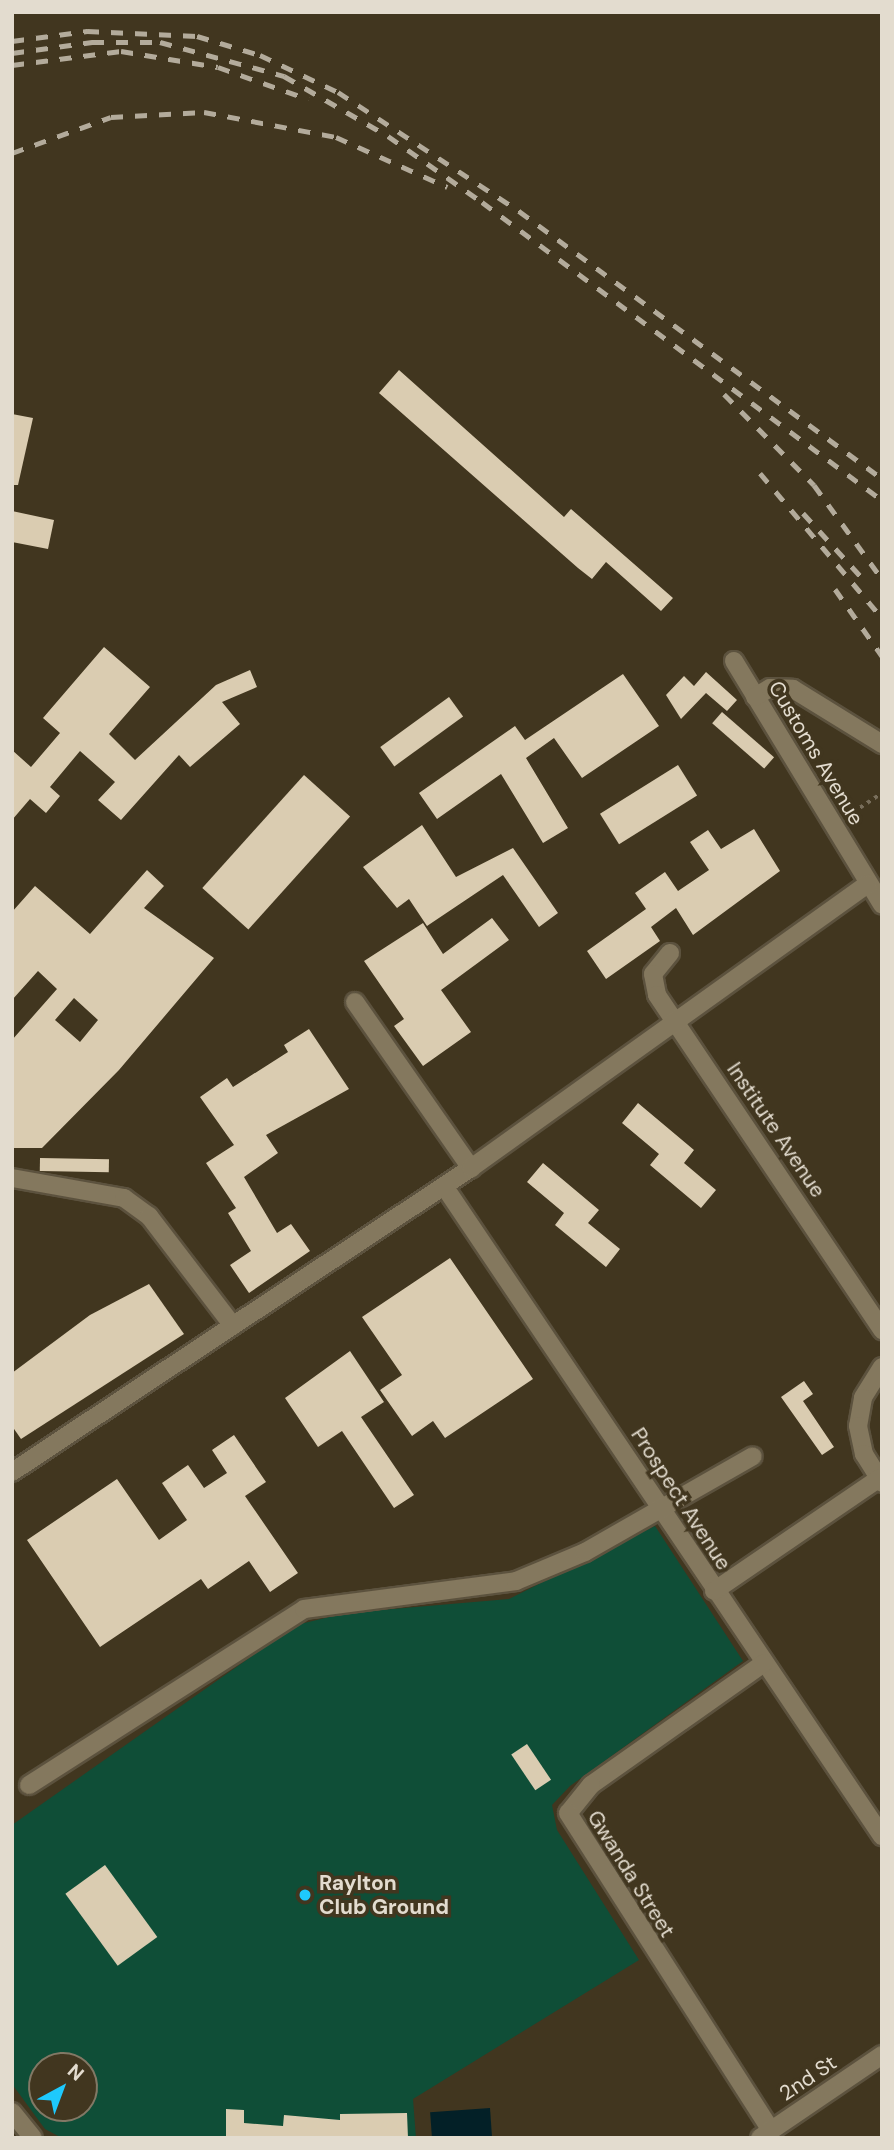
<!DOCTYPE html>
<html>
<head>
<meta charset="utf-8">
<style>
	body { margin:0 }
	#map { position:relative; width:894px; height:2150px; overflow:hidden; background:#41361f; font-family:"DM Sans",sans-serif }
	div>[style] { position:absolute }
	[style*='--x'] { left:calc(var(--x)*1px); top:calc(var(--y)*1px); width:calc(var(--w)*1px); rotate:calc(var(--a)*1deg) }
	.green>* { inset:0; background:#0f4e37 }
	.water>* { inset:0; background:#032027; transform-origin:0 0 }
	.building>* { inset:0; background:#daccb1; transform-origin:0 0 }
	.path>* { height:3.5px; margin-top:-1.75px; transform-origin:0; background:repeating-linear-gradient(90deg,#786e5b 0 3.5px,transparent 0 8.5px) }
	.roads { filter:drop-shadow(2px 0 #5c523e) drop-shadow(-2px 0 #5c523e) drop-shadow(0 2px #5c523e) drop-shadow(0 -2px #5c523e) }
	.minor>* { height:18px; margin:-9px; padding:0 9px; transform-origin:9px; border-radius:9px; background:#84785e }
	.rail>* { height:5px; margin-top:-2.5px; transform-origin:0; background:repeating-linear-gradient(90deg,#b3ab9b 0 12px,transparent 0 24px) }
	.dots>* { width:19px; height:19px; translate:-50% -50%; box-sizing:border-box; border:4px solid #41361f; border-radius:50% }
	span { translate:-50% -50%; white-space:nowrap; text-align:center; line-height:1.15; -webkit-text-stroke:7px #41361f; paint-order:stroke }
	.street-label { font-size:21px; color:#e3dccf }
	.poi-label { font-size:21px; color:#e3dccf; font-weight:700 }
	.left { translate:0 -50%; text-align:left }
	.frame { position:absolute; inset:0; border:14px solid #e3dccf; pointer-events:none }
	.north { position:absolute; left:28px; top:2052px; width:70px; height:70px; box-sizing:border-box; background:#41361f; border:2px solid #827865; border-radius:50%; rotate:41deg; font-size:19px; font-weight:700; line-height:28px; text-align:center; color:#e3dccf }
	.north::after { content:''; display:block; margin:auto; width:24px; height:32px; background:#1ec9fd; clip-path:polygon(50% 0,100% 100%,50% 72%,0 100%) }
</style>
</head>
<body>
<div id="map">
	<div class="green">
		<div style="clip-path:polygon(evenodd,655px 1526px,743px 1661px,570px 1786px,552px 1805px,557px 1830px,639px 1960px,413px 2099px,416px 2138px,62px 2138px,45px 2129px,12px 2084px,12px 1825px,296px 1625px,346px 1613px,509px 1599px,655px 1526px,42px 2066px,84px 2066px,84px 2108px,42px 2108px,42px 2066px)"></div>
	</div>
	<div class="water">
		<div style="left:490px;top:2108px;width:30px;height:60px;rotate:86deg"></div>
	</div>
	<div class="building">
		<div style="clip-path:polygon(399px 370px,564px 517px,571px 509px,673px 598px,661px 611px,606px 562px,592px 579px,578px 568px,379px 393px)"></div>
		<div style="clip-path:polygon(12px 414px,33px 418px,18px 485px,12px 485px)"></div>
		<div style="clip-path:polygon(12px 511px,54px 520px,48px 549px,12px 542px)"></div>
		<div style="clip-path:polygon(104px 647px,150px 687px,109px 734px,135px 760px,216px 685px,250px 670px,257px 687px,222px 702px,240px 724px,190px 767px,179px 755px,121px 820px,98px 800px,115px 782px,80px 751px,50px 787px,60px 796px,46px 813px,30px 799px,12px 820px,12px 750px,31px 767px,60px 733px,43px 718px)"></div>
		<div style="clip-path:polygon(706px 672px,737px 700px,727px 711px,706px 693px,681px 719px,666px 695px,684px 676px,694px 686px)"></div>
		<div style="clip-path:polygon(623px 674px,659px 726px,582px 778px,554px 738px,526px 758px,568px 828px,543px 843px,501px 774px,437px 819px,419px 793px,515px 726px,525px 740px)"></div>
		<div style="left:449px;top:697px;width:24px;height:85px;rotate:54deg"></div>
		<div style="left:722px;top:712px;width:69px;height:15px;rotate:41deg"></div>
		<div style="left:678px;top:765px;width:36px;height:92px;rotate:58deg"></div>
		<div style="left:304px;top:775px;width:62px;height:152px;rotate:42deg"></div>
		<div style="clip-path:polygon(422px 825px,456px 877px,513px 848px,558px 913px,539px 927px,503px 875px,427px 926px,409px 899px,397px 908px,363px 867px)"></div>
		<div style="clip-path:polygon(754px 829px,780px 871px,693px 935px,676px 908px,651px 927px,660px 941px,606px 979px,587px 951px,646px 909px,635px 893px,665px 872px,678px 891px,709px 870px,690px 842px,708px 830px,721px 849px)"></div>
		<div style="clip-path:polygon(evenodd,147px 870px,164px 886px,144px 908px,214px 958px,119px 1070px,42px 1148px,12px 1148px,12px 1040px,57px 989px,38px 971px,12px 1000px,12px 912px,35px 886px,90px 934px,147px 870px,74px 998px,98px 1020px,80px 1042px,55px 1020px,74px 998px)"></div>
		<div style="clip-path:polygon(492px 918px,509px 940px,441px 990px,471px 1032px,423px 1066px,394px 1026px,404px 1019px,364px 961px,423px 923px,443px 954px)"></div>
		<div style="clip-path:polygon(309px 1029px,349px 1089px,266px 1135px,278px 1153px,244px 1177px,277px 1233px,291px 1224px,310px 1251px,249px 1293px,230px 1265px,251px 1251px,228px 1213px,236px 1208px,206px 1163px,234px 1145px,200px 1097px,227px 1078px,233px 1087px,288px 1052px,284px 1045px)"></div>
		<div style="clip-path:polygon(638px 1103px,694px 1150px,684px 1163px,716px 1190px,701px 1208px,650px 1165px,659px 1154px,622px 1123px)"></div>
		<div style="left:40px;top:1158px;width:69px;height:13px;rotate:1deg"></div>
		<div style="clip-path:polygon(543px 1163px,599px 1210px,588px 1223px,620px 1249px,606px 1267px,555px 1225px,564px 1213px,527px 1182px)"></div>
		<div style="clip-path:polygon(450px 1258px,533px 1379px,445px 1438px,433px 1421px,412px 1436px,380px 1390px,402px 1375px,362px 1317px)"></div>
		<div style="clip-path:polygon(149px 1284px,184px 1334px,21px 1439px,12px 1426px,12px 1373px,90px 1315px)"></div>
		<div style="clip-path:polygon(350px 1351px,384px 1402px,361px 1417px,414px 1495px,394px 1508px,342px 1431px,318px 1447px,285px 1398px)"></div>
		<div style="clip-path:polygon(804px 1381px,813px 1394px,803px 1401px,834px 1447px,822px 1455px,781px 1397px)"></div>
		<div style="clip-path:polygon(234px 1435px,266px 1482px,245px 1496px,298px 1573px,270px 1592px,249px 1561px,208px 1589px,201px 1579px,100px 1647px,27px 1540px,117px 1479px,159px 1540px,187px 1520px,162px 1483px,188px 1465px,204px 1488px,227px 1473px,212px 1450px)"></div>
		<div style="left:527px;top:1744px;width:43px;height:19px;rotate:56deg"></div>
		<div style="left:105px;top:1865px;width:89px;height:49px;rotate:54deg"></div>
		<div style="clip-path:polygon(226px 2109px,244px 2110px,244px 2123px,283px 2126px,284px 2115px,340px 2120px,340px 2114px,407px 2113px,408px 2138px,226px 2138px)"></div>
	</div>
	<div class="path">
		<div style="--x:846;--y:817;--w:43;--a:-33.7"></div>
	</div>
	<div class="roads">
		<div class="minor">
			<div style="--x:734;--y:661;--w:285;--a:58.7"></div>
			<div style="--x:755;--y:697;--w:17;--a:-31"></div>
			<div style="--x:770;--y:688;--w:23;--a:2"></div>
			<div style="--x:793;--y:689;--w:105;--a:31.7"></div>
			<div style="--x:670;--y:953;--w:27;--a:129"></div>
			<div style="--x:653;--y:974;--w:21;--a:79"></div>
			<div style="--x:657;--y:995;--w:404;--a:56.1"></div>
			<div style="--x:355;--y:1002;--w:203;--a:55.1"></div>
			<div style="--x:12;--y:1178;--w:114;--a:10.1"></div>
			<div style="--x:124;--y:1198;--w:31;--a:36"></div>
			<div style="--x:149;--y:1216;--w:138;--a:52.6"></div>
			<div style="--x:444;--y:1186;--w:784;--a:56.03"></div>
			<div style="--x:882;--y:1367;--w:36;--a:122"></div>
			<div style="--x:863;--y:1398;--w:28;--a:100"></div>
			<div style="--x:858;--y:1426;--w:29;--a:78"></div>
			<div style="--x:864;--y:1454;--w:34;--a:58"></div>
			<div style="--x:12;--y:1472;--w:551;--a:-33.52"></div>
			<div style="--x:471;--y:1168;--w:488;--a:-35.6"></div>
			<div style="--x:714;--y:1591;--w:199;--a:-34.3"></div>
			<div style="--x:764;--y:1663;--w:212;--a:144.8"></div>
			<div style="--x:591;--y:1785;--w:36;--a:129"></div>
			<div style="--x:568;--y:1813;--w:377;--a:57.4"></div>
			<div style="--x:29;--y:1785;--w:326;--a:-32.6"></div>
			<div style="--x:304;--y:1609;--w:214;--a:-7.5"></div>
			<div style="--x:516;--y:1581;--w:75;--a:-22.8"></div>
			<div style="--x:585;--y:1552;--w:193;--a:-29.7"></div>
			<div style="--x:12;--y:2112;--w:33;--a:51"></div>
			<div style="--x:760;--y:2138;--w:148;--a:-34.2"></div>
		</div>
	</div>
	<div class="rail">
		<div style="--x:12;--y:41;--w:76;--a:-7.6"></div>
		<div style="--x:87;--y:31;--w:110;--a:2.6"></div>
		<div style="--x:197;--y:36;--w:66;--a:16.8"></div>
		<div style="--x:260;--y:55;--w:86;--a:25.4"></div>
		<div style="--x:338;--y:92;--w:217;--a:33.3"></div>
		<div style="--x:519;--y:211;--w:451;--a:36.4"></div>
		<div style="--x:12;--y:53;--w:81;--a:-7.8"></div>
		<div style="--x:92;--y:42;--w:68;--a:0"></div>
		<div style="--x:160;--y:42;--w:129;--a:15.3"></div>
		<div style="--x:284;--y:76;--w:120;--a:30"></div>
		<div style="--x:388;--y:136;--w:115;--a:35.1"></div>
		<div style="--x:482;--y:202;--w:499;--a:36.7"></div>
		<div style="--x:12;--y:65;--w:110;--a:-7.3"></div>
		<div style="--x:121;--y:51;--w:98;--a:9.4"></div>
		<div style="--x:218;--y:67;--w:96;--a:19.6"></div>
		<div style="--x:12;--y:153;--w:105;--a:-20"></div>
		<div style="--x:111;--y:117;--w:93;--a:-3.1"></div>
		<div style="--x:204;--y:112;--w:134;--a:10.7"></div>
		<div style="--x:336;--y:137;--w:122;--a:24.2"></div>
		<div style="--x:724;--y:394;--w:128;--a:45.3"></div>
		<div style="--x:814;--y:485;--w:116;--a:54.1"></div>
		<div style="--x:760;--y:473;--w:189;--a:49.9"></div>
		<div style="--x:803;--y:513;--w:91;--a:47.7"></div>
		<div style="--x:835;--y:589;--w:82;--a:55"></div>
	</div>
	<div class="dots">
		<div style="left:305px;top:1895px;background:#1ec9fd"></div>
	</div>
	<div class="street-label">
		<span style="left:816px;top:753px;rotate:59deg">Customs Avenue</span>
		<span style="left:776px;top:1130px;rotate:56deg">Institute Avenue</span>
		<span style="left:681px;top:1499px;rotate:57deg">Prospect Avenue</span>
		<span style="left:631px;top:1874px;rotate:58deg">Gwanda Street</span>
		<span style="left:808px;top:2078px;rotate:-34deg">2nd St</span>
	</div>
	<div class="poi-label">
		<span class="left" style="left:319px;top:1895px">Raylton<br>Club Ground</span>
	</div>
	<div class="frame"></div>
	<div class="north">N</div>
</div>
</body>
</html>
